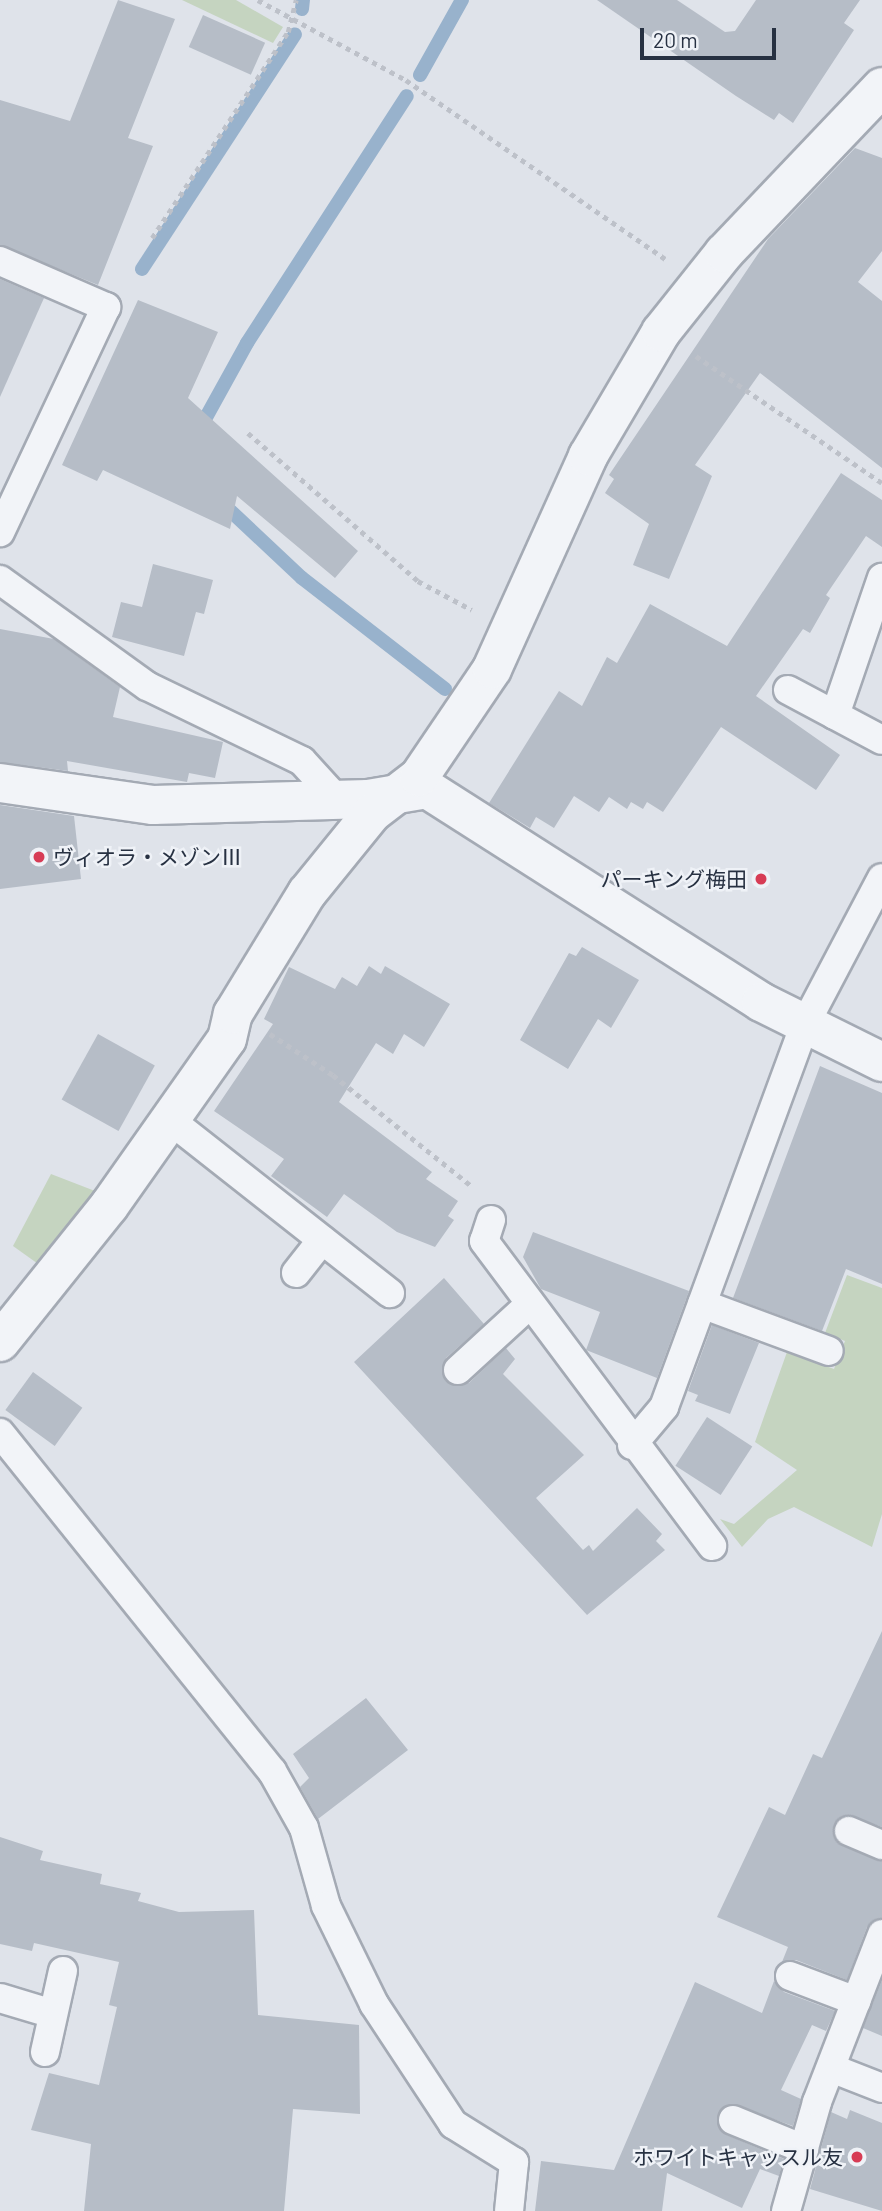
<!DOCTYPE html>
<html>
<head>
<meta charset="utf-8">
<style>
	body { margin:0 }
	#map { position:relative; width:882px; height:2211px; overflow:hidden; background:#dfe3ea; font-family:Barlow,"Noto Sans JP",sans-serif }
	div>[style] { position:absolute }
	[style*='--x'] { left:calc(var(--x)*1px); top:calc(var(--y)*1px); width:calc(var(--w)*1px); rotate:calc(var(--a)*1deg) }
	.green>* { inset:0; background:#c5d4c0 }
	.stream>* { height:14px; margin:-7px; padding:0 7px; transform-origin:7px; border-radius:7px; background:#98b2cc }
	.building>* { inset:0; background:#b6bdc7; transform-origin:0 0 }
	.path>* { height:4.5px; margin-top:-2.25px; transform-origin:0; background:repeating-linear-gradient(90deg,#bdc1c9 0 5px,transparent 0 10px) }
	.roads { filter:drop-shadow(2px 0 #a4aab4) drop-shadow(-2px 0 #a4aab4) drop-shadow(0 2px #a4aab4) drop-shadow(0 -2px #a4aab4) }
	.service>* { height:28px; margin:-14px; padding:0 14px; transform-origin:14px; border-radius:14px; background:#f2f4f8 }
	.minor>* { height:38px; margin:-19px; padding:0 19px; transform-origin:19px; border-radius:19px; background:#f2f4f8 }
	.dots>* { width:19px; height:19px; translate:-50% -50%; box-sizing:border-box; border:4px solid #eff2f7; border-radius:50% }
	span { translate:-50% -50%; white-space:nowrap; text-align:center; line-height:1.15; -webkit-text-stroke:5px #eff2f7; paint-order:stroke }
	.poi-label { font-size:21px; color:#273142 }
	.left { translate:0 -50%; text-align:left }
	.right { translate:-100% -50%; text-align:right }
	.scale { position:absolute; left:640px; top:28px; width:136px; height:32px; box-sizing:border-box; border:4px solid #273142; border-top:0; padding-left:9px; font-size:21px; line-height:24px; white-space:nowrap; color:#273142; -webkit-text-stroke:5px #eff2f7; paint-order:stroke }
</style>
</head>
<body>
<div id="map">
	<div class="green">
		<div style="clip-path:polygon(182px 0,236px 0,283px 27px,273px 43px)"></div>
		<div style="clip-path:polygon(51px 1174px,95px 1191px,41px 1266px,13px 1246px)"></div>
		<div style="clip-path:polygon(847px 1275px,882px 1288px,882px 1514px,872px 1547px,794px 1507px,768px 1519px,742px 1547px,720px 1519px,734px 1524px,797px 1470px,755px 1442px,787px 1352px,834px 1369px,845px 1341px,825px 1333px)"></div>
	</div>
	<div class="stream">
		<div style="--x:302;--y:9;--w:9;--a:-84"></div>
		<div style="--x:420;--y:75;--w:86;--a:-60.8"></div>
		<div style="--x:142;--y:269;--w:280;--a:-56.9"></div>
		<div style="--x:199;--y:430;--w:99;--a:-61.1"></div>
		<div style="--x:247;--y:343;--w:294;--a:-57.1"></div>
		<div style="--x:221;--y:502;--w:111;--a:43.2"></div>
		<div style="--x:302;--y:578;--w:181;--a:37.8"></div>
	</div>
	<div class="building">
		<div style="clip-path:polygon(118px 0,175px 19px,128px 138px,153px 146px,98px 285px,0 245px,0 100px,70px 121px)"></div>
		<div style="clip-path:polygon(597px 0,677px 0,725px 32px,735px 31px,756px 0,860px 0,844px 23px,854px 30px,793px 123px,779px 113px,774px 120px,736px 96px)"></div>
		<div style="left:203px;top:15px;width:68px;height:35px;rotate:24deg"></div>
		<div style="clip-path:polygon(855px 148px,882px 158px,882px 251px,858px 282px,882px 301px,882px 468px,760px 373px,695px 465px,712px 476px,669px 579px,633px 565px,649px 524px,605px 493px,614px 479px,609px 475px,768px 239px)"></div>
		<div style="clip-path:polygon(0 279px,44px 298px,0 397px)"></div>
		<div style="clip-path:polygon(138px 300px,218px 332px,188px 398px,358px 551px,335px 578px,237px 496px,230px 529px,103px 470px,97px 481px,62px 465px)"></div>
		<div style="clip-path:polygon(841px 473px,882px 500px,882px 547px,866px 536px,826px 595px,830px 598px,810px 633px,803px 629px,756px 696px,840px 755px,816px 790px,721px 727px,663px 812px,647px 802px,643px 809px,631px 802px,627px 809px,609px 797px,599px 812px,574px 796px,554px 828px,536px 817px,530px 828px,489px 803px,559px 691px,582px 706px,607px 657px,617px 663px,650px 604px,727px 646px)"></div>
		<div style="clip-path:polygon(153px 564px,213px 580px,204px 614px,196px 612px,184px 656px,112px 637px,121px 602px,142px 607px)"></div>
		<div style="clip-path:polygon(0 629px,54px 639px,120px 687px,113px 717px,223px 742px,215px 778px,189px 773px,187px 782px,67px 761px,68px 771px,0 762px)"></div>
		<div style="clip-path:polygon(0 805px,74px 816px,81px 879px,0 889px)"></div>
		<div style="clip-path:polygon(582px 947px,639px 980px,611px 1028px,598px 1019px,568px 1069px,520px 1040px,569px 953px,576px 956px)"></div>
		<div style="clip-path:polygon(369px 966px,381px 974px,385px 966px,450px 1004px,424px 1047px,404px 1034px,393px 1054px,376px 1043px,339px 1102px,432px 1172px,426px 1179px,458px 1201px,448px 1216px,454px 1220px,435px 1247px,397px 1232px,344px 1194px,327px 1217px,271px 1176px,284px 1159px,214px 1111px,273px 1024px,264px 1019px,289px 967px,335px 989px,342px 977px,357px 986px)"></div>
		<div style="left:98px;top:1034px;width:65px;height:75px;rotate:29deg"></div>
		<div style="clip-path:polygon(820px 1066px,882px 1093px,882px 1284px,846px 1269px,822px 1331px,733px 1298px)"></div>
		<div style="clip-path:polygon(533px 1232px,689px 1291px,657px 1378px,586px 1350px,600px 1312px,541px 1289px,523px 1257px)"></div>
		<div style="clip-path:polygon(444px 1278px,484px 1324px,446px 1358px,445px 1381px,469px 1383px,506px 1348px,515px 1359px,503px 1374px,584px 1455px,536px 1498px,583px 1550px,589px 1545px,593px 1551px,637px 1508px,662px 1534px,656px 1541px,665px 1550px,587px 1615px,354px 1362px)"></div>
		<div style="clip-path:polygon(712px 1325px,759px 1343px,730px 1414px,695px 1401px,698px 1395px,688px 1391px)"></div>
		<div style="left:33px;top:1372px;width:61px;height:47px;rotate:36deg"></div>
		<div style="left:707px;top:1417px;width:54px;height:58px;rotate:33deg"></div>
		<div style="clip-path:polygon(882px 1631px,882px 1827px,848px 1815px,833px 1832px,843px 1846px,882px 1861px,882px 1918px,867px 1927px,847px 1980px,796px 1960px,782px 1962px,788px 1947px,717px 1917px,769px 1807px,785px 1815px,813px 1754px,822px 1758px)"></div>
		<div style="clip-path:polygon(366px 1698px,408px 1750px,318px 1819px,300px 1787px,309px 1778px,293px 1754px)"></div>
		<div style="clip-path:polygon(0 1837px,43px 1851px,40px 1860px,102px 1874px,100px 1884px,141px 1893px,138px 1901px,179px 1912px,254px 1910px,258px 2015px,359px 2025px,360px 2114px,293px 2109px,284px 2211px,84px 2211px,91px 2144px,31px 2130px,49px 2073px,99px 2085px,117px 2007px,109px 2005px,119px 1962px,34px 1943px,32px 1951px,0 1944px)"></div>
		<div style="clip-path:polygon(882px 1980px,882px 2036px,863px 2028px)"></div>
		<div style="clip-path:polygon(774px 1981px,784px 1992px,835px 2011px,826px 2031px,812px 2025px,781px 2090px,801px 2099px,793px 2126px,731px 2104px,717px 2122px,727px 2135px,784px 2159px,779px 2176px,760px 2169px,742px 2208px,667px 2173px,662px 2211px,535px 2211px,541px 2161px,614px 2170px,695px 1982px,762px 2013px)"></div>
		<div style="clip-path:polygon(850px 2110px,882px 2123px,882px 2211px,810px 2189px,831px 2112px,847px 2119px)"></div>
	</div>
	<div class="path">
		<div style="--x:258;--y:0;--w:168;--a:28.4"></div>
		<div style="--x:406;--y:80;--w:315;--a:34.6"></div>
		<div style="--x:152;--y:238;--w:247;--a:-56.6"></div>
		<div style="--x:288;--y:32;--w:33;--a:-76"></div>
		<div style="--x:696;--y:356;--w:225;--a:34.3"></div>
		<div style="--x:248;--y:433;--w:225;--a:41"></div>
		<div style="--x:418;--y:581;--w:61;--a:28.2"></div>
		<div style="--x:270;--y:1034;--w:75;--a:33.1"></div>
		<div style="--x:333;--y:1075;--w:179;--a:38.7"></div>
	</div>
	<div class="roads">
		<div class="service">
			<div style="--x:0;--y:261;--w:116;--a:23.5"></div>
			<div style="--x:106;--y:307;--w:249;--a:115.2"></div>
			<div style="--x:0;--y:580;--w:181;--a:35.8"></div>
			<div style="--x:147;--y:686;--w:172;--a:25.8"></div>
			<div style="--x:302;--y:761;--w:47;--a:47.6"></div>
			<div style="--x:788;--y:690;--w:106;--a:28"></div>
			<div style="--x:835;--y:715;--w:145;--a:-71.1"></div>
			<div style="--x:170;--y:1120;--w:280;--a:38.2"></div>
			<div style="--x:491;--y:1220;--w:22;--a:108"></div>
			<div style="--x:484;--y:1241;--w:381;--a:53.2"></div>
			<div style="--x:296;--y:1273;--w:42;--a:-51.8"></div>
			<div style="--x:702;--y:1304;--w:135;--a:20.3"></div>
			<div style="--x:458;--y:1370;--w:98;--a:-42.5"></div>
			<div style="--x:0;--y:1433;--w:434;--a:51.2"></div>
			<div style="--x:272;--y:1771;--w:65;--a:60.7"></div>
			<div style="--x:304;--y:1828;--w:81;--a:74.2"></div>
			<div style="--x:326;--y:1906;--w:109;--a:63.9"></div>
			<div style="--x:374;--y:2004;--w:144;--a:56.6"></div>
			<div style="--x:453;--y:2124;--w:72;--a:31.9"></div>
			<div style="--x:514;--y:2162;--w:49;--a:95.8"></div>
			<div style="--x:632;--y:1445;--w:50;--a:-49.9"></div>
			<div style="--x:664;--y:1407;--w:406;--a:-69.8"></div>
			<div style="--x:804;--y:1026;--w:167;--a:-62.2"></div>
			<div style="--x:849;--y:1831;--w:36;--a:23"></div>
			<div style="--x:790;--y:1976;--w:71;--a:20.7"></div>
			<div style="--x:0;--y:1998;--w:55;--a:16.8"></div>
			<div style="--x:45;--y:2052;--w:83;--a:-77.5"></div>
			<div style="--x:831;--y:2068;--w:55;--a:21.4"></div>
			<div style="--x:733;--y:2120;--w:77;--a:22.2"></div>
			<div style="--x:786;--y:2211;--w:113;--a:-74.1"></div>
			<div style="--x:817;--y:2102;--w:180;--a:-68.8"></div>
		</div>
		<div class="minor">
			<div style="--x:0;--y:783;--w:155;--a:8.2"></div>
			<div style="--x:153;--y:805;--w:215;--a:-1.6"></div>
			<div style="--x:368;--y:799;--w:60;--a:-9.6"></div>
			<div style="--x:427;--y:789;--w:396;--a:32.5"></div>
			<div style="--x:761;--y:1002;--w:135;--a:26.4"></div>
			<div style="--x:0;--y:1342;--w:174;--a:-51.3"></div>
			<div style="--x:109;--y:1206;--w:204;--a:-54.8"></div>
			<div style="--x:227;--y:1039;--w:26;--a:-77"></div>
			<div style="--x:233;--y:1014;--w:142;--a:-58.6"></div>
			<div style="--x:307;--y:893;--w:103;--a:-50.9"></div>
			<div style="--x:372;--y:813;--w:59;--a:-37.5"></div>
			<div style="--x:419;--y:777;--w:130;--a:-55.9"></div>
			<div style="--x:492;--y:669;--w:234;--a:-65.7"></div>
			<div style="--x:588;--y:456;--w:144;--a:-59.5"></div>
			<div style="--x:661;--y:332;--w:101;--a:-51.4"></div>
			<div style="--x:724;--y:253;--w:229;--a:-46.4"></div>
		</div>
	</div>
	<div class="dots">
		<div style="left:39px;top:857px;background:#d73c55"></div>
		<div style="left:761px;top:879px;background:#d73c55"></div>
		<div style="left:857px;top:2157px;background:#d73c55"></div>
	</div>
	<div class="poi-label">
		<span class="left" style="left:53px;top:857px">ヴィオラ・メゾンⅢ</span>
		<span class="right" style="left:747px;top:879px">パーキング梅田</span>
		<span class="right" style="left:843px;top:2157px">ホワイトキャッスル友</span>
	</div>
	<div class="scale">20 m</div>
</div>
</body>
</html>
